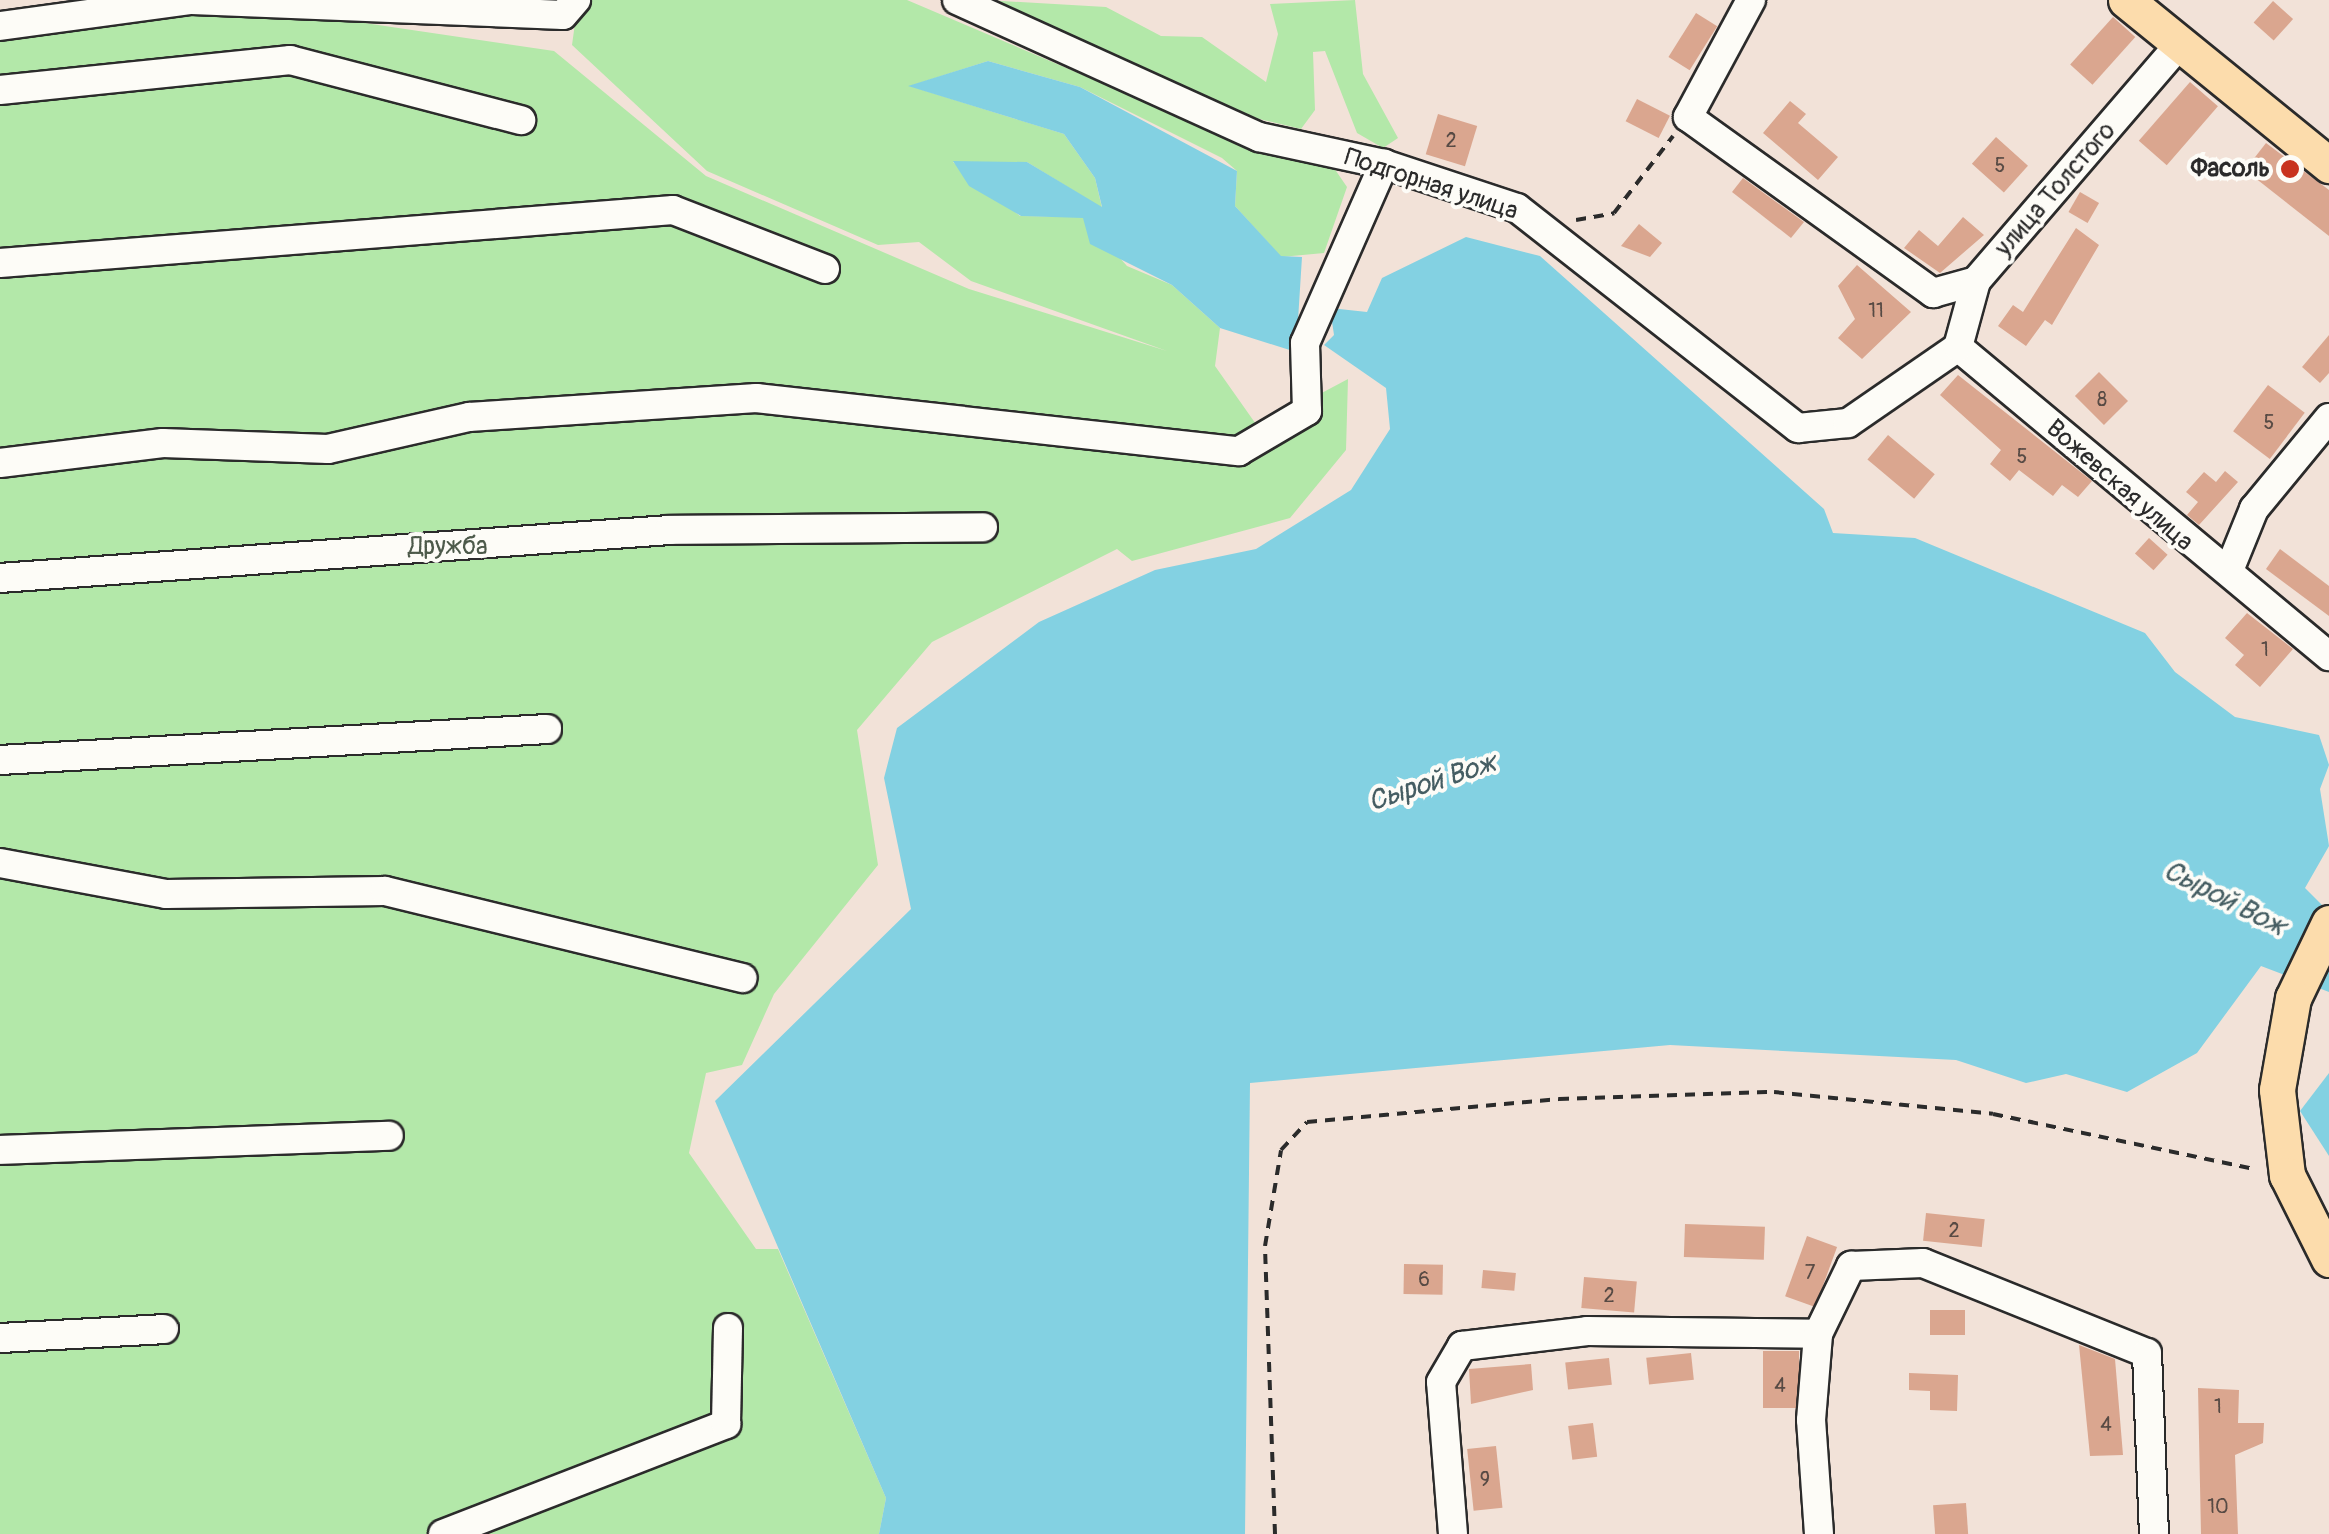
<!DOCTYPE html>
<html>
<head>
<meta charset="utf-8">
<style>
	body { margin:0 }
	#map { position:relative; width:2329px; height:1534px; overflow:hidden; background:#f2e2d8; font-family:Pangolin,sans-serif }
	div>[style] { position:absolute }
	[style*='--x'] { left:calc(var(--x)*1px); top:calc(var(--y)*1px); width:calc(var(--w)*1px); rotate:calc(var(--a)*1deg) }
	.green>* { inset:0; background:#b3e8a9 }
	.water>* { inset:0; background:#83d1e2 }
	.building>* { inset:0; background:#daa68f; transform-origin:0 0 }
	.path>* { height:4px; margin-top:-2px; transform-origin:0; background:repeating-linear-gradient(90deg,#2b2b2b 0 10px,transparent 0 18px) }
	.roads { filter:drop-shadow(2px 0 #2b2b2b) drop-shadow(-2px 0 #2b2b2b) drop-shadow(0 2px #2b2b2b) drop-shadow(0 -2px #2b2b2b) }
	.minor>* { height:28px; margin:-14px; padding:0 14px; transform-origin:14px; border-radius:14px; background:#fdfcf7 }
	.major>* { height:35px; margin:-17.5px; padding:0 17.5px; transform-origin:17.5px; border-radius:17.5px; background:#fcdcac }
	.dots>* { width:28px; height:28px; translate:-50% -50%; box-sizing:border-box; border:5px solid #fdfcf7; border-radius:50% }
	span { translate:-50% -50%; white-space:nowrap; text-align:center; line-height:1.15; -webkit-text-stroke:8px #fdfcf7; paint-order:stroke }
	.number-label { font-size:20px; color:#574a44 }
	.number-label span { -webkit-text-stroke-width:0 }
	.poi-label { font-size:25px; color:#2b2b2b; font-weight:700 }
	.right { translate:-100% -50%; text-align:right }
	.street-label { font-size:25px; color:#2b2b2b }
	.park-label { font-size:25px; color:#4d5a4a }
	.water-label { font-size:28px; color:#455d62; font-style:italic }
</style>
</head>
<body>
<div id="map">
	<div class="green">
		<div style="clip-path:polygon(592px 0,907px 0,1259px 150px,1334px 168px,1347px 187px,1324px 253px,1281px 257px,1235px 206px,1237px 171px,1222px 158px,1080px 87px,988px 61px,910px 86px,1064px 134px,1095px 178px,1102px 208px,1027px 162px,953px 162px,1020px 216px,1083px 217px,1127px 266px,1172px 285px,1220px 328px,1215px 366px,1258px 427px,1348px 379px,1346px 450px,1290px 518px,1132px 561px,1117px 549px,932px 642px,857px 730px,878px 865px,774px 994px,742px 1065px,706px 1073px,689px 1153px,756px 1249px,778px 1249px,886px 1498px,879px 1534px,0 1534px,0 12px,297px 13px,554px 51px,706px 176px,969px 289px,1167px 351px,971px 281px,919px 242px,878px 245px,707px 171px,572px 45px,576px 16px)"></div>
		<div style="clip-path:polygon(985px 0,1106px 7px,1161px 36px,1202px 37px,1266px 82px,1278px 34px,1270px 4px,1355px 0,1363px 74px,1398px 138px,1383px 148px,1357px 133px,1325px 51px,1313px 52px,1315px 110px,1301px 129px,1255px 118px)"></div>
	</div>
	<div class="water">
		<div style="clip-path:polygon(988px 61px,1080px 87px,1237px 171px,1235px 206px,1281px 256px,1302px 257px,1296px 352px,1220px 328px,1172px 285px,1090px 244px,1083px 218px,1021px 216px,969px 186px,953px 161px,1027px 162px,1102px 207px,1095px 178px,1064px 134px,908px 86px)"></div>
		<div style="clip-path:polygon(1466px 237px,1540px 256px,1824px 509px,1833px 533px,1915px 538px,2145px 633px,2175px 672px,2235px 717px,2319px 735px,2329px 765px,2320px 789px,2329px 846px,2305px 888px,2329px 912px,2329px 992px,2261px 966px,2197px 1053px,2127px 1092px,2066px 1074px,2026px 1083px,1956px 1060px,1670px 1045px,1250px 1083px,1245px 1534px,879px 1534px,886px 1498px,715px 1101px,911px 909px,884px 778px,897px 728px,1039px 622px,1155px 570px,1256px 549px,1351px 490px,1390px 429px,1386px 388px,1324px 345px,1334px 335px,1330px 308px,1367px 312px,1382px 278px)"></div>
		<div style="clip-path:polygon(2329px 1073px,2329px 1156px,2300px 1111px)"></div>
	</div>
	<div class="building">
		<div style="left:2273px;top:1px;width:27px;height:29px;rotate:42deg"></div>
		<div style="left:1696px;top:13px;width:25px;height:52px;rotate:32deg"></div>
		<div style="left:2113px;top:17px;width:30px;height:64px;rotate:42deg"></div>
		<div style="left:2190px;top:82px;width:37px;height:78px;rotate:41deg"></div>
		<div style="left:1637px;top:99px;width:37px;height:25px;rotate:27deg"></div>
		<div style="clip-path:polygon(1790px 101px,1806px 114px,1798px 123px,1838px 157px,1818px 180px,1763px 133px)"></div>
		<div style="left:1438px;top:114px;width:41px;height:42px;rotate:17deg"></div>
		<div style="left:1996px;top:137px;width:43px;height:36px;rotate:42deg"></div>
		<div style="clip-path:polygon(2266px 143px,2329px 190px,2329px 236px,2245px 170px)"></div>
		<div style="clip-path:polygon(1743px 178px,1804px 222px,1791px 238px,1732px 192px)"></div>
		<div style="left:2080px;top:192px;width:22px;height:23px;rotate:30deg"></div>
		<div style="clip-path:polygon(1963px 217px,1984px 235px,1940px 273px,1904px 248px,1919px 230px,1938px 246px)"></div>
		<div style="clip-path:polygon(1639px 224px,1662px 243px,1650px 257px,1621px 246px)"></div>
		<div style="clip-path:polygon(2076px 228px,2099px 245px,2052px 325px,2045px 320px,2026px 346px,1998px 326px,2013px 305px,2023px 312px)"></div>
		<div style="clip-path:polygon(1857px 265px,1911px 312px,1862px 359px,1838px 338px,1855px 319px,1838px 286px)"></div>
		<div style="clip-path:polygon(2329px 335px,2329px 373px,2320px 383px,2302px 367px)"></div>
		<div style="left:2099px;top:372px;width:41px;height:34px;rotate:45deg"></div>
		<div style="clip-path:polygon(1958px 375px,2092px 481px,2078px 497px,2062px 485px,2053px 496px,2019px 470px,2010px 481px,1990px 464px,2001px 450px,1940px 395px)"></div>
		<div style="left:2268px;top:385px;width:46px;height:58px;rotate:37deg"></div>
		<div style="left:1888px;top:435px;width:61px;height:32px;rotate:40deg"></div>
		<div style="clip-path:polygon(2225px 471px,2238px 482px,2199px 525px,2187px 515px,2198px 502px,2186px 492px,2204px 472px,2216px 482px)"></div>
		<div style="left:2149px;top:538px;width:25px;height:21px;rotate:42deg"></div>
		<div style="clip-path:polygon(2280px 549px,2329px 586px,2329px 616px,2266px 569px)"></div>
		<div style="clip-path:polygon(2247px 613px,2293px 649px,2260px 687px,2235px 665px,2244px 655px,2225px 638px)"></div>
		<div style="left:1926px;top:1213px;width:59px;height:28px;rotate:6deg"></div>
		<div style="left:1685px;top:1224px;width:80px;height:33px;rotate:2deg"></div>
		<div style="left:1807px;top:1236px;width:32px;height:64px;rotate:20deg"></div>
		<div style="left:1404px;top:1264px;width:39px;height:30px;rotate:1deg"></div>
		<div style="left:1483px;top:1270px;width:33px;height:18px;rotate:5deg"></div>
		<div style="left:1584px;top:1277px;width:53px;height:31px;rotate:5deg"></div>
		<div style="left:1930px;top:1310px;width:35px;height:25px"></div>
		<div style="clip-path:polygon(2079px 1345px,2115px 1359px,2123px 1455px,2090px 1456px)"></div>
		<div style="left:1763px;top:1351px;width:36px;height:57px"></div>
		<div style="left:1691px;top:1353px;width:27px;height:45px;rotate:84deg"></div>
		<div style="left:1609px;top:1358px;width:27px;height:44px;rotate:84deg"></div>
		<div style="clip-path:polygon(1531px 1364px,1533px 1390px,1471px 1404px,1469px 1369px)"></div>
		<div style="clip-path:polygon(1909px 1373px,1958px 1375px,1957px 1411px,1930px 1410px,1930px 1391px,1909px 1390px)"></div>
		<div style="clip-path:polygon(2198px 1388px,2239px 1390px,2238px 1423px,2264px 1423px,2263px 1443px,2235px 1455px,2238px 1534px,2201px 1534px)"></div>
		<div style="left:1593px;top:1423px;width:34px;height:25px;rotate:83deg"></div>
		<div style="left:1496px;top:1446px;width:62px;height:29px;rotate:84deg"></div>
		<div style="left:1966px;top:1503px;width:31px;height:33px;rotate:86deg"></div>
	</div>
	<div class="path">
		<div style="--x:1576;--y:220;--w:39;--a:-10"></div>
		<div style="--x:1614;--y:213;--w:97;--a:-52.5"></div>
		<div style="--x:1275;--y:1534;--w:288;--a:-92"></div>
		<div style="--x:1265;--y:1246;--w:97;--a:-80.5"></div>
		<div style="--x:1281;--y:1150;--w:38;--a:-47"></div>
		<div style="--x:1307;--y:1122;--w:253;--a:-5.2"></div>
		<div style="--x:1559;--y:1099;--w:215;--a:-1.9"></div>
		<div style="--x:1774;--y:1092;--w:220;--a:5.7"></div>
		<div style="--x:1993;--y:1114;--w:268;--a:11.9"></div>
	</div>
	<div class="roads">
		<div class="minor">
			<div style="--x:192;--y:0;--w:371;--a:2.3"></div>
			<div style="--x:563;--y:15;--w:20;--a:-49"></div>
			<div style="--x:957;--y:0;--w:332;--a:24.4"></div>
			<div style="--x:1259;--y:137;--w:128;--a:12.2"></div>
			<div style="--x:1384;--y:164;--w:140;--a:18.3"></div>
			<div style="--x:1517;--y:208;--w:357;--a:38.1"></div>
			<div style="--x:1798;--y:428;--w:50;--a:-5.7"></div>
			<div style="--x:1848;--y:423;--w:134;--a:-34.6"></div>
			<div style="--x:1751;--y:0;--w:133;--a:118.3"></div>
			<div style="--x:1688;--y:117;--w:302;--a:35.7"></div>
			<div style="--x:1933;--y:293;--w:45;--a:-15.6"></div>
			<div style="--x:0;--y:26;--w:193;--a:-7.8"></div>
			<div style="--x:0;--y:90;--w:292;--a:-5.9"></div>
			<div style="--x:290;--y:60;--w:239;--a:14.6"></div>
			<div style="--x:0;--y:263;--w:675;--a:-4.5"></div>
			<div style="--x:673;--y:210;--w:163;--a:21.2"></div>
			<div style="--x:1958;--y:347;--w:483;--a:39.8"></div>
			<div style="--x:1958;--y:347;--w:68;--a:-74.7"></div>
			<div style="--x:1976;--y:281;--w:313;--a:-49.3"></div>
			<div style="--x:0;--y:463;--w:164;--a:-7"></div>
			<div style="--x:163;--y:443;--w:165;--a:2.1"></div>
			<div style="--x:328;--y:449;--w:145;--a:-12.8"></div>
			<div style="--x:469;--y:417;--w:288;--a:-3.8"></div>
			<div style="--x:756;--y:398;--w:486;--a:6.3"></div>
			<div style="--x:1239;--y:451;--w:79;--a:-30.5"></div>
			<div style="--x:1307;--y:411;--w:68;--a:-91.7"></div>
			<div style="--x:1305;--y:343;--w:196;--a:-66.2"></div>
			<div style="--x:2230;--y:568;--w:64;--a:-67.9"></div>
			<div style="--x:2254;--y:509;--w:118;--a:-50.5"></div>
			<div style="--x:0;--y:578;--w:671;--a:-4.1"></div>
			<div style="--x:669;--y:530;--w:314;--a:-0.5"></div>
			<div style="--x:0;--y:760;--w:548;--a:-3.24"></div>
			<div style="--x:0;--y:863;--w:169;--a:10.6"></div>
			<div style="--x:166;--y:894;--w:219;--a:-0.8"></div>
			<div style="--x:385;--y:891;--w:368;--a:13.7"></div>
			<div style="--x:0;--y:1150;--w:389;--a:-2.1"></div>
			<div style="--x:0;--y:1338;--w:164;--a:-3.1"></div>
			<div style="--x:443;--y:1534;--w:304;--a:-21.2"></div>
			<div style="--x:726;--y:1424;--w:96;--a:-88.8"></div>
			<div style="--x:1453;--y:1534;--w:152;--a:-94.5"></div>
			<div style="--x:1441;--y:1382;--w:42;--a:-59.7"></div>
			<div style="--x:1462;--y:1346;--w:126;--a:-6.8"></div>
			<div style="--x:1587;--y:1331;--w:231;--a:0.7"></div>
			<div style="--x:1819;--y:1534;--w:114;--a:-94"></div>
			<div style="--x:1811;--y:1420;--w:86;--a:-85.3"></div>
			<div style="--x:1818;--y:1334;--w:76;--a:-64.1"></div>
			<div style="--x:1851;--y:1266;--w:72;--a:-2.4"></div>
			<div style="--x:1923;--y:1263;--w:241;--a:21.9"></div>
			<div style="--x:2147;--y:1353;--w:181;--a:87.8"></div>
		</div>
		<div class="major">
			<div style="--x:2126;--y:0;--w:262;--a:39.1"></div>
			<div style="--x:2329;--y:923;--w:83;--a:115.6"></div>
			<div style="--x:2293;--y:998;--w:93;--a:99.9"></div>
			<div style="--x:2277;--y:1090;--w:86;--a:83.3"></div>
			<div style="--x:2287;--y:1175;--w:94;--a:63.4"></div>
		</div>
	</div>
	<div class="dots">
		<div style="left:2290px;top:169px;background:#c8321e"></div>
	</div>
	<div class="number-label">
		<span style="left:1451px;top:140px">2</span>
		<span style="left:2000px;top:165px">5</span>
		<span style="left:1876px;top:310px">11</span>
		<span style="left:2102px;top:399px">8</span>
		<span style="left:2269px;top:422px">5</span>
		<span style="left:2022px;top:456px">5</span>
		<span style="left:2265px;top:649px">1</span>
		<span style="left:1954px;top:1230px">2</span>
		<span style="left:1810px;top:1272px">7</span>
		<span style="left:1424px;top:1279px">6</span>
		<span style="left:1609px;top:1295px">2</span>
		<span style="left:1780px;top:1385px">4</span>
		<span style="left:2218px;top:1406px">1</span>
		<span style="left:2106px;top:1424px">4</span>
		<span style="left:1485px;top:1479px">9</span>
		<span style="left:2218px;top:1506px">10</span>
	</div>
	<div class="poi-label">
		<span class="right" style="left:2270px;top:169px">Фасоль</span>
	</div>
	<div class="street-label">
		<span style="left:1431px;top:185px;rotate:18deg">Подгорная улица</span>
		<span style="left:2056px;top:190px;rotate:-49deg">улица Толстого</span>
		<span style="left:2119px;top:486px;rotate:41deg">Вожевская улица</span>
	</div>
	<div class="park-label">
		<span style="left:448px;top:547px">Дружба</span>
	</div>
	<div class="water-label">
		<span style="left:1432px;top:783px;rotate:-18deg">Сырой Вож</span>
		<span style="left:2224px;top:899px;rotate:27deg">Сырой Вож</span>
	</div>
</div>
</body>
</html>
